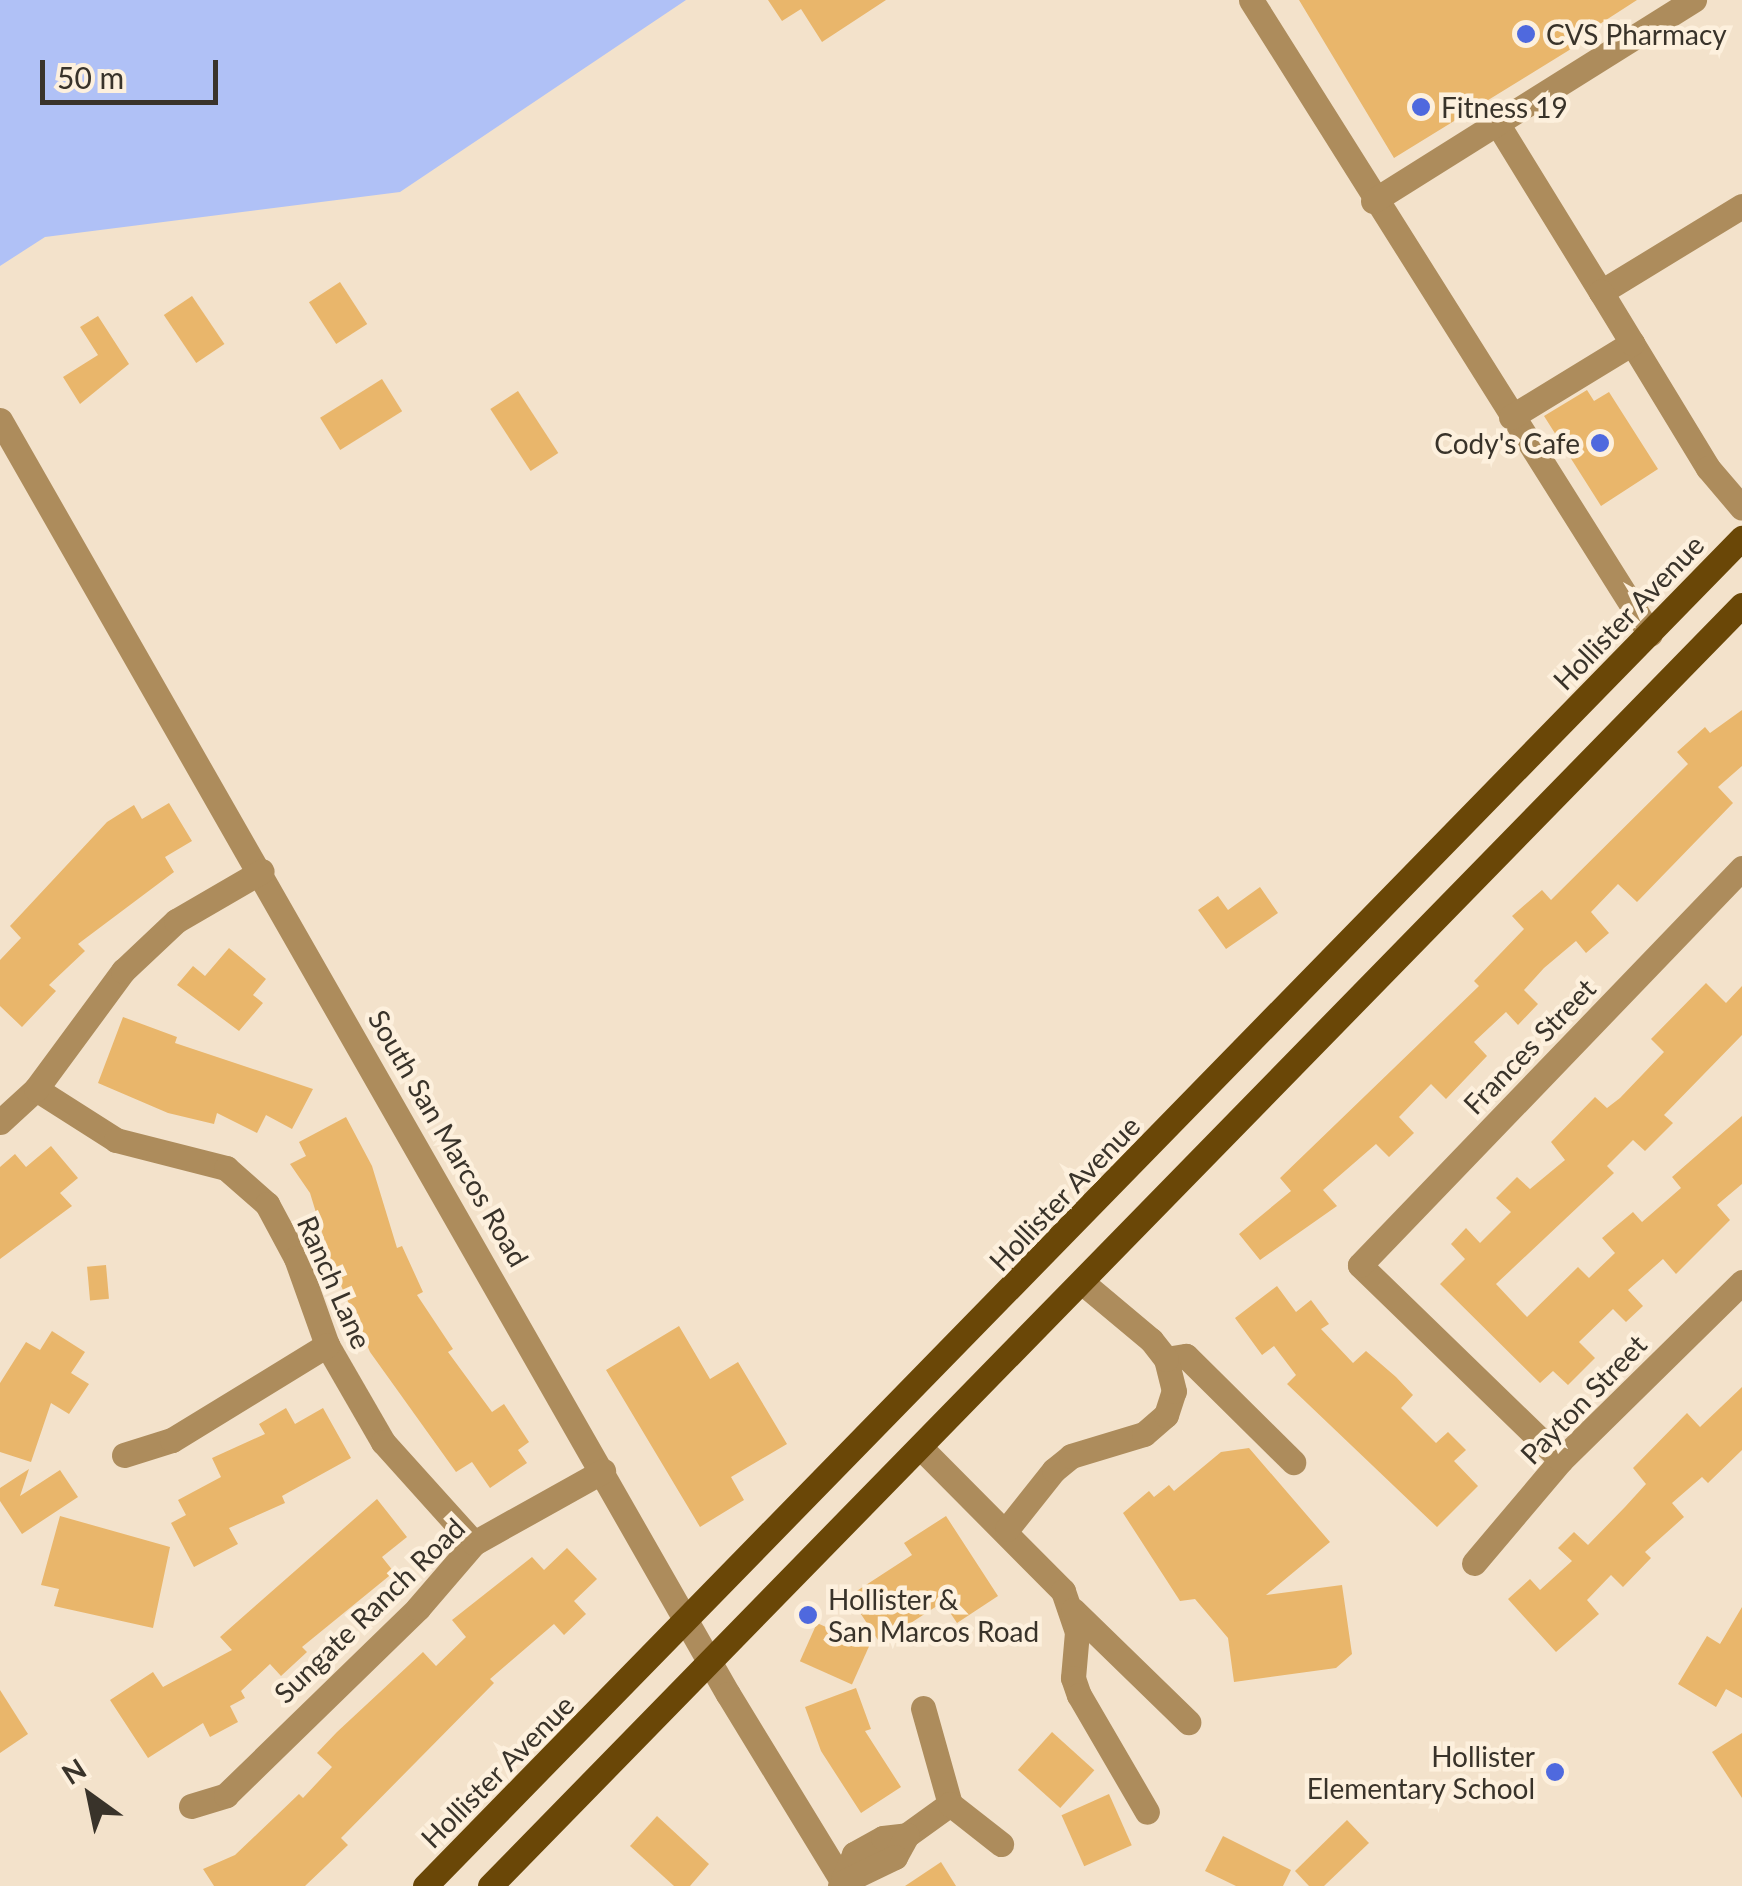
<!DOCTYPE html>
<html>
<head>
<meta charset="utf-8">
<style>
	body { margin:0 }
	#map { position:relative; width:1742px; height:1886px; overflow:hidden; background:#f3e2cb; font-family:Lato,sans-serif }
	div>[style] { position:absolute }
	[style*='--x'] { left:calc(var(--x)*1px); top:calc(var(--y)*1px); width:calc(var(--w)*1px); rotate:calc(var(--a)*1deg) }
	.green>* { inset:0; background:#b0c1f6 }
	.building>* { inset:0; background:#e9b66b; transform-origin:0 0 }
	.minor>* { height:25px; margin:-12.5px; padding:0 12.5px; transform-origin:12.5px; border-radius:12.5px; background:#ad8c5c }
	.major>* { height:25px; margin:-12.5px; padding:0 12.5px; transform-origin:12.5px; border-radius:12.5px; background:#6a4707 }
	.dots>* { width:28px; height:28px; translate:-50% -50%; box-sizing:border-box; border:5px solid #fdf0dd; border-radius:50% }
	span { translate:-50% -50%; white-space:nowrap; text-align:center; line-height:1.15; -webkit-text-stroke:9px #fdf0dd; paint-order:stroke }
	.poi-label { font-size:28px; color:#39332a }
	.left { translate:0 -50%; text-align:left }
	.right { translate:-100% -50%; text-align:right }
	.street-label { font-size:28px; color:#39332a }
	.north { position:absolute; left:40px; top:1746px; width:100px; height:100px; -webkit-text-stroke:8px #fdf0dd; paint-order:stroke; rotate:327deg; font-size:28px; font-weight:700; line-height:40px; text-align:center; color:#39332a }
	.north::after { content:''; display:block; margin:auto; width:35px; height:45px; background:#39332a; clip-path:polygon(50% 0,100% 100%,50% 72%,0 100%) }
	.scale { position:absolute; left:40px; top:60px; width:178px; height:45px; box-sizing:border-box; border:5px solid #39332a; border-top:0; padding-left:12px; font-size:30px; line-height:35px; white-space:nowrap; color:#39332a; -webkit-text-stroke:8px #fdf0dd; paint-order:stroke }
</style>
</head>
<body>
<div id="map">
	<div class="green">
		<div style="clip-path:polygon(0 0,686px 0,400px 192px,45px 237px,0 266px)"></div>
	</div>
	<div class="building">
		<div style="clip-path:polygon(768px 0,886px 0,822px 42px,801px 9px,782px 21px)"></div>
		<div style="clip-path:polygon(1299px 0,1637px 0,1589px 31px,1592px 36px,1394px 158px)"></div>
		<div style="left:340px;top:282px;width:50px;height:37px;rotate:57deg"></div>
		<div style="left:192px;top:296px;width:58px;height:34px;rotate:56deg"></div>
		<div style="clip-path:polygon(98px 316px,129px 364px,80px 404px,63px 377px,98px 355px,80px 327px)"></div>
		<div style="left:382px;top:379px;width:38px;height:73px;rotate:58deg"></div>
		<div style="clip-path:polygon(1587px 390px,1594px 401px,1609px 392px,1658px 469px,1601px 506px,1544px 416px)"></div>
		<div style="left:518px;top:391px;width:74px;height:33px;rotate:57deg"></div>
		<div style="clip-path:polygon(1742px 710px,1742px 766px,1718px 787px,1733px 803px,1637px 902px,1618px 884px,1591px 912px,1609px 933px,1586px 953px,1576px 941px,1544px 968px,1524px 990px,1538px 1004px,1518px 1025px,1506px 1012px,1474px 1042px,1487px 1056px,1446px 1099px,1431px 1084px,1399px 1117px,1414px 1133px,1389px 1157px,1376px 1144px,1323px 1190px,1337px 1206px,1260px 1260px,1239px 1234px,1291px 1191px,1280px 1178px,1479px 986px,1474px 981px,1524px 929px,1512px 916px,1542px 890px,1551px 900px,1688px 764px,1677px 752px,1705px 727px,1710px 733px)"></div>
		<div style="clip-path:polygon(169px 803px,192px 841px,165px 857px,174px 872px,78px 944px,85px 951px,49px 985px,56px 991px,22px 1027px,0 1006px,0 960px,21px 938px,10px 926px,107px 822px,134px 805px,142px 819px)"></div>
		<div style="clip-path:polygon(1260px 887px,1278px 913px,1226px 949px,1198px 910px,1218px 896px,1228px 910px)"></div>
		<div style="clip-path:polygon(229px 948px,266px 979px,253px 995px,263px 1003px,239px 1031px,177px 985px,193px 966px,205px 976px)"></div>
		<div style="clip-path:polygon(1706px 983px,1726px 1003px,1742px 986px,1742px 1035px,1664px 1115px,1673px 1123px,1645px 1151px,1633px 1140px,1607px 1166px,1614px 1173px,1496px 1284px,1527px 1317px,1578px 1267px,1589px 1278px,1615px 1253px,1602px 1238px,1633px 1212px,1642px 1222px,1681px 1188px,1672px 1177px,1742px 1116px,1742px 1184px,1717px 1205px,1730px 1220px,1676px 1274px,1663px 1259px,1628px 1290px,1643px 1306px,1626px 1322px,1613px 1309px,1579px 1342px,1595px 1358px,1568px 1385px,1553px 1371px,1540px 1383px,1440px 1284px,1465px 1259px,1451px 1244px,1466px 1228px,1480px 1243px,1511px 1212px,1496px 1198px,1517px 1177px,1530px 1189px,1565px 1160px,1551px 1142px,1595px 1097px,1607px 1108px,1620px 1098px,1664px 1052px,1651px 1039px)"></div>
		<div style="clip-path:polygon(123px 1017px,177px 1037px,175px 1043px,313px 1089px,292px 1129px,266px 1115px,257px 1133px,217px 1113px,214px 1124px,168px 1113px,98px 1083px)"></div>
		<div style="clip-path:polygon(346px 1117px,372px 1166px,397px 1248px,402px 1246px,423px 1292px,417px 1295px,453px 1349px,448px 1352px,492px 1412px,504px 1404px,529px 1442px,518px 1450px,527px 1463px,490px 1488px,472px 1462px,456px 1472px,370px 1352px,332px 1265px,310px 1193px,290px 1164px,306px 1156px,299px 1142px)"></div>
		<div style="clip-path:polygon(51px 1146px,78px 1178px,60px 1193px,72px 1206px,0 1259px,0 1167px,15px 1154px,26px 1167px)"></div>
		<div style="left:106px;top:1265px;width:34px;height:19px;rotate:85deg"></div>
		<div style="clip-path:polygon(1277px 1286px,1296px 1312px,1311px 1300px,1329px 1324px,1321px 1329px,1353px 1363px,1366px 1351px,1396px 1377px,1413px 1395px,1401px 1408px,1436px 1443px,1448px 1432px,1466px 1450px,1454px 1461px,1478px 1486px,1437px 1527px,1287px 1384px,1296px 1375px,1274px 1346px,1262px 1355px,1235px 1318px)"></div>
		<div style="clip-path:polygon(679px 1326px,710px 1379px,738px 1362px,787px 1444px,731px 1477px,744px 1500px,700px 1527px,606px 1370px)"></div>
		<div style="clip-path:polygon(52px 1331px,85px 1352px,71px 1373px,89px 1384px,69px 1414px,51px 1403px,31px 1462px,0 1452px,0 1383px,26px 1342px,40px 1350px)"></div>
		<div style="clip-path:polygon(1742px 1387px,1742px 1450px,1708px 1483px,1702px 1477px,1672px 1503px,1684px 1517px,1645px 1552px,1651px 1558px,1623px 1587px,1611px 1575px,1587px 1600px,1599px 1614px,1556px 1652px,1508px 1599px,1530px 1579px,1540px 1590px,1572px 1561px,1558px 1548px,1574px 1532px,1588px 1545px,1625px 1507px,1646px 1484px,1633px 1468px,1687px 1413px,1700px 1427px)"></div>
		<div style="clip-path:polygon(286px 1408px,295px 1424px,323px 1408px,351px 1458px,282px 1496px,285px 1503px,229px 1528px,238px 1544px,194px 1567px,171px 1523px,186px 1515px,178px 1500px,221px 1477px,212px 1458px,265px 1434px,259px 1424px)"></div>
		<div style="clip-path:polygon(1249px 1448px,1330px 1542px,1266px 1595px,1342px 1585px,1352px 1654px,1336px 1668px,1234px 1682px,1228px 1638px,1195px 1599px,1180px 1601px,1123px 1513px,1149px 1491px,1154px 1497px,1169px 1485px,1174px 1491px,1221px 1452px)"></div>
		<div style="clip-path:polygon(29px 1469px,20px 1496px,60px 1470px,78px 1497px,22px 1534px,0 1501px,0 1488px)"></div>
		<div style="clip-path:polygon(377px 1499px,407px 1537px,382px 1557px,394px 1572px,302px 1647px,307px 1652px,281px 1676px,270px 1664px,241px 1691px,245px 1698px,230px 1706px,238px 1722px,210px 1737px,203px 1723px,148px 1758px,110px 1700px,153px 1672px,163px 1687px,232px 1650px,220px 1637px)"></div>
		<div style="clip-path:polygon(60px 1516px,170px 1547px,153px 1628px,54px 1606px,59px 1589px,41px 1585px)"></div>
		<div style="clip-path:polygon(946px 1516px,998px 1596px,957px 1623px,943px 1602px,880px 1643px,849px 1596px,912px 1555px,904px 1543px)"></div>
		<div style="clip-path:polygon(567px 1548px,597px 1579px,574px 1601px,586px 1614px,564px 1635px,554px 1624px,490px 1679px,494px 1683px,341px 1838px,348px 1845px,305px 1886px,214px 1886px,203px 1869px,235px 1855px,299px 1794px,303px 1798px,332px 1767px,317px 1753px,337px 1732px,423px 1652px,436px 1666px,466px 1637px,452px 1620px,532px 1557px,544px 1570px)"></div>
		<div style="clip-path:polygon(1742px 1607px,1742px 1698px,1726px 1689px,1716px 1707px,1678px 1684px,1707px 1636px,1720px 1644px)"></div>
		<div style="left:817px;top:1623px;width:57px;height:42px;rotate:24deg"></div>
		<div style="clip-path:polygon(856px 1688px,871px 1729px,865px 1731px,901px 1787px,861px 1813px,821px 1751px,805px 1707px)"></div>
		<div style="clip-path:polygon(0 1690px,28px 1734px,0 1753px)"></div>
		<div style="left:1052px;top:1732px;width:57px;height:51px;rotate:42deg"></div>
		<div style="clip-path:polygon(1742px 1733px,1742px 1798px,1712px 1752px)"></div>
		<div style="left:1109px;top:1794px;width:56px;height:52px;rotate:66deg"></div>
		<div style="clip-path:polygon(657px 1816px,709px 1864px,690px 1886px,674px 1886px,630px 1846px)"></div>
		<div style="clip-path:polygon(1347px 1820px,1369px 1843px,1324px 1886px,1309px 1886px,1295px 1871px)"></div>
		<div style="clip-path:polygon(1223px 1836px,1291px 1870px,1283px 1886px,1236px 1886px,1205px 1871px)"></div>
		<div style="clip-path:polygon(941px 1862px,956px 1886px,905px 1886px)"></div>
	</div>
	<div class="minor">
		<div style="--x:1251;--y:0;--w:749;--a:57.82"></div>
		<div style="--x:1497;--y:123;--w:198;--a:58.4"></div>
		<div style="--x:1601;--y:292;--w:165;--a:-31.4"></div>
		<div style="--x:1373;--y:201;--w:379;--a:-32.1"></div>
		<div style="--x:1632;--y:343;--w:146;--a:58.7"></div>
		<div style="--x:1708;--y:468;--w:52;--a:49.6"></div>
		<div style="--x:1511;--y:417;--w:142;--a:-31.4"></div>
		<div style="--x:1632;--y:343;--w:60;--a:-121.3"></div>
		<div style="--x:0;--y:420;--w:1467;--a:60.26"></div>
		<div style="--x:728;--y:1694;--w:225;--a:58.6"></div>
		<div style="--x:36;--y:1089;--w:95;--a:32.5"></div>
		<div style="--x:116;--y:1140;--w:114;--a:14.3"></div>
		<div style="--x:226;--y:1168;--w:55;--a:41.3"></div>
		<div style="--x:267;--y:1204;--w:61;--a:61.8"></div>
		<div style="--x:296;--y:1258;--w:92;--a:70.4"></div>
		<div style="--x:327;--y:1345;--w:112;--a:60"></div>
		<div style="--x:383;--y:1442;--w:136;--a:48"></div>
		<div style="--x:0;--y:1122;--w:49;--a:-42.5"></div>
		<div style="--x:36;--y:1089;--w:147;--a:-53.6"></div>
		<div style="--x:123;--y:971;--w:73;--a:-43.3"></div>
		<div style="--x:176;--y:921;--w:99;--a:-30.2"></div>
		<div style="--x:1166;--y:1359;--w:20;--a:-9"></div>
		<div style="--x:1186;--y:1356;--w:151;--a:44.7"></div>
		<div style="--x:922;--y:1449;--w:200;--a:45.2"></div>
		<div style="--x:1063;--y:1591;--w:43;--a:71.1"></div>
		<div style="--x:1077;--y:1632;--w:46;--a:95"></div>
		<div style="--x:1073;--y:1678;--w:18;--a:71"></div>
		<div style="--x:1079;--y:1695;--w:135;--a:59.8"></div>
		<div style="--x:124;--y:1455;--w:50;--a:-17.4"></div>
		<div style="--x:172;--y:1440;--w:182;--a:-31.5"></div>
		<div style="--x:1561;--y:1460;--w:280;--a:-135.9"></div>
		<div style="--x:1360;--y:1265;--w:551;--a:-46.1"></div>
		<div style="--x:1007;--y:1529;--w:75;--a:-51.5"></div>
		<div style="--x:1054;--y:1470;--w:22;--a:-39"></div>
		<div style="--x:1071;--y:1456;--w:76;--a:-16.8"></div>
		<div style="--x:1144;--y:1434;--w:29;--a:-41"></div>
		<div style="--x:1166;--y:1415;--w:25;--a:-72"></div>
		<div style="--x:1174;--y:1391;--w:33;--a:-104"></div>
		<div style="--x:1166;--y:1359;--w:24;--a:-128"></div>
		<div style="--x:1151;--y:1340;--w:87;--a:-140.1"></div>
		<div style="--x:1474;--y:1563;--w:135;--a:-49.8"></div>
		<div style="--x:1561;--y:1460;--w:254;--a:-44.5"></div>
		<div style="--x:1073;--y:1610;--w:161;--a:44.2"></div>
		<div style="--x:923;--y:1708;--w:100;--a:74.3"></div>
		<div style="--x:191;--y:1806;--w:37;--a:-17"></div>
		<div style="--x:226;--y:1795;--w:268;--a:-44.2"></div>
		<div style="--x:418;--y:1608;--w:86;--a:-49.3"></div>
		<div style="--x:474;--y:1543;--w:148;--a:-29.2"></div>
		<div style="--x:907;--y:1835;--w:53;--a:-35.8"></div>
		<div style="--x:950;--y:1804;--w:65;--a:38.1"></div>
		<div style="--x:840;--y:1886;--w:35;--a:-66"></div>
		<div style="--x:854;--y:1854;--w:33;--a:-29"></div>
		<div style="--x:883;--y:1838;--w:24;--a:-7"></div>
		<div style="--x:907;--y:1835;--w:25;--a:119"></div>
		<div style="--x:895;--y:1857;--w:58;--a:154.3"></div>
	</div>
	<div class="major">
		<div style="--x:425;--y:1886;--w:1885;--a:-45.67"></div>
		<div style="--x:490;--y:1886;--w:1791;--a:-45.66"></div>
	</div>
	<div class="dots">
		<div style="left:1526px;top:34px;background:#4f69de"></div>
		<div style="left:1421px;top:107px;background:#4f69de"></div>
		<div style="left:1600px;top:443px;background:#4f69de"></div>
		<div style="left:808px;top:1615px;background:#4f69de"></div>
		<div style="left:1555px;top:1772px;background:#4f69de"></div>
	</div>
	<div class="poi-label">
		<span class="left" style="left:1546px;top:34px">CVS Pharmacy</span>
		<span class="left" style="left:1441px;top:107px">Fitness 19</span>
		<span class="right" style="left:1580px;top:443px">Cody's Cafe</span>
		<span class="left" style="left:828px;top:1615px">Hollister &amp;<br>San Marcos Road</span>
		<span class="right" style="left:1535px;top:1772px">Hollister<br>Elementary School</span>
	</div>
	<div class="street-label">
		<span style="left:1628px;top:612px;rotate:-46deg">Hollister Avenue</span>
		<span style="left:1529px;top:1046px;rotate:-46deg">Frances Street</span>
		<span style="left:449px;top:1138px;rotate:60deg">South San Marcos Road</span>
		<span style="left:1064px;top:1193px;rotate:-46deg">Hollister Avenue</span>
		<span style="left:335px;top:1282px;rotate:66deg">Ranch Lane</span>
		<span style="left:1583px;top:1399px;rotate:-46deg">Payton Street</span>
		<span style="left:369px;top:1610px;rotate:-44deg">Sungate Ranch Road</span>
		<span style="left:497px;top:1771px;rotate:-45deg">Hollister Avenue</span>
	</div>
	<div class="north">N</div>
	<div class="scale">50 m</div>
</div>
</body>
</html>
